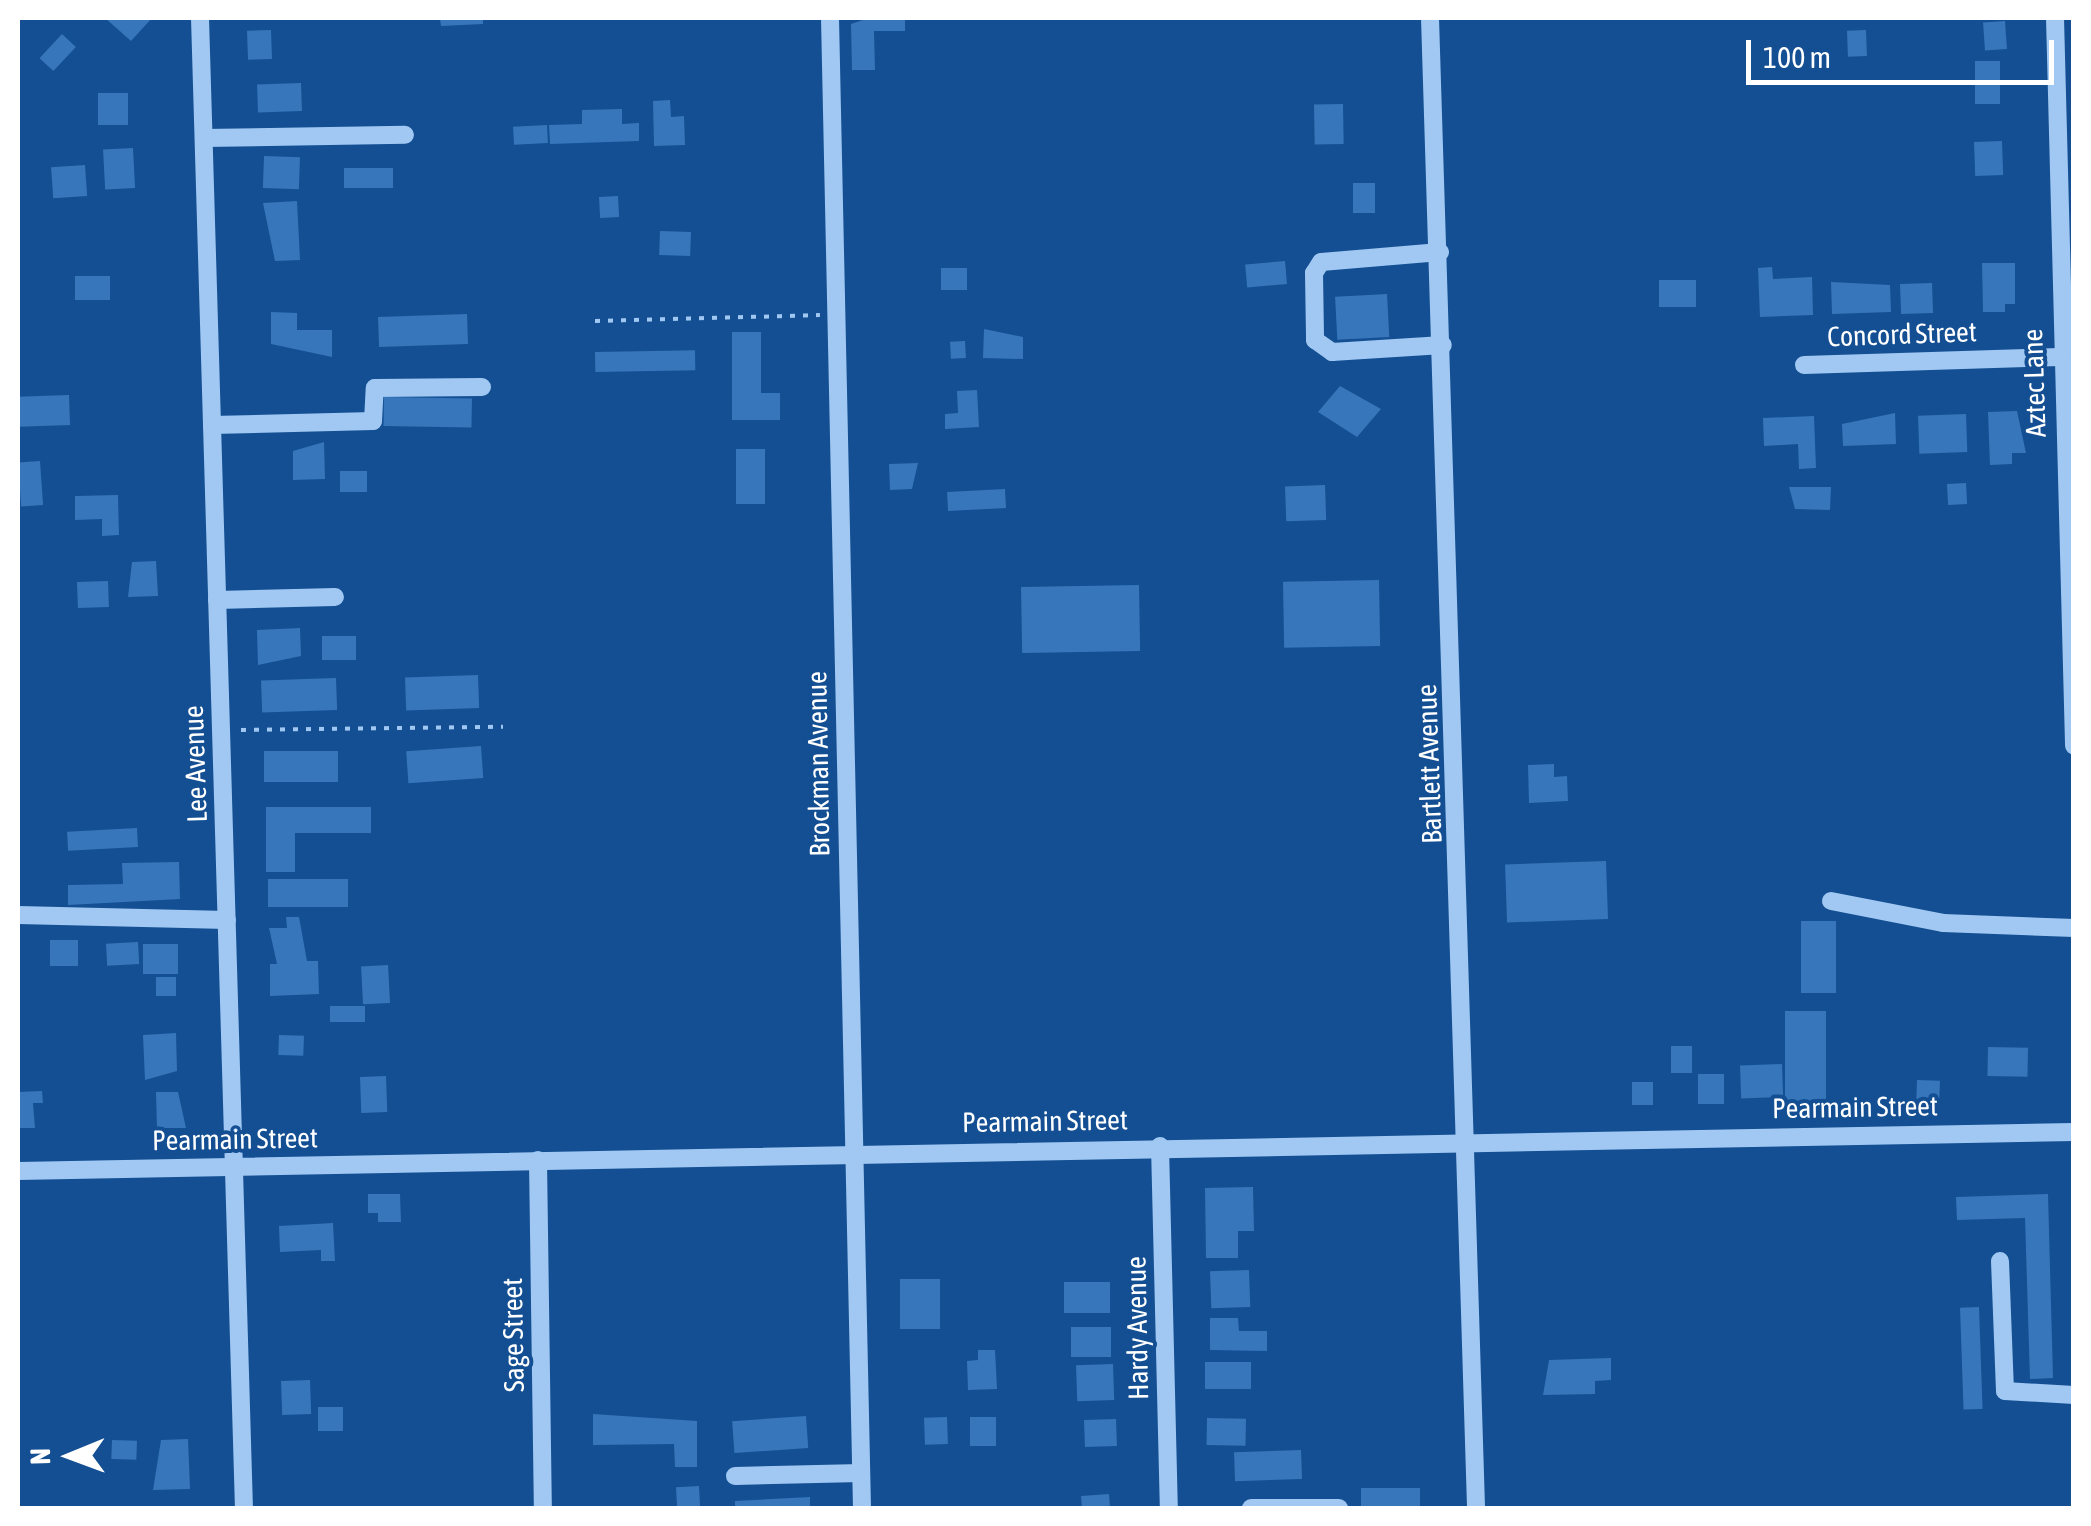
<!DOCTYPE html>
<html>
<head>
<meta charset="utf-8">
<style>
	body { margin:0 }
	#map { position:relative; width:2091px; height:1526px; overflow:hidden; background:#134f92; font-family:"Asap Condensed",sans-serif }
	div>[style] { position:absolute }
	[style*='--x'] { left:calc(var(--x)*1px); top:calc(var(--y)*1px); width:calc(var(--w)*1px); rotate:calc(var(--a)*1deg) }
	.building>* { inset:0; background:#3776ba; transform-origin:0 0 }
	.path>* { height:4px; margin-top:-2px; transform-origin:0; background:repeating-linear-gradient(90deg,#a0c8f2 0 5px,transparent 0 13px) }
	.minor>* { height:18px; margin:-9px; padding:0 9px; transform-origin:9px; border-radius:9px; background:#a0c8f2 }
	span { translate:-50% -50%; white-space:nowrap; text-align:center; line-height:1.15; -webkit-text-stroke:8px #134f92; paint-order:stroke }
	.street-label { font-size:28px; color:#fff }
	.frame { position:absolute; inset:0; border:20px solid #fff; pointer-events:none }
	.north { position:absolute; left:20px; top:1406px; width:100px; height:100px; -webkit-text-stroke:8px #134f92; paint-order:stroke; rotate:269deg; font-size:28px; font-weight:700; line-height:40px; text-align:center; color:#fff }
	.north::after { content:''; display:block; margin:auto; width:35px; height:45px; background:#fff; clip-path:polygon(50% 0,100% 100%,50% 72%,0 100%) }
	.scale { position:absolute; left:1746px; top:40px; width:308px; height:45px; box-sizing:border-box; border:5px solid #fff; border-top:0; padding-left:12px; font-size:30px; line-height:35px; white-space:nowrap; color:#fff; -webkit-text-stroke:8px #134f92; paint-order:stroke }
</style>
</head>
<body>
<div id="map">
	<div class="building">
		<div style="clip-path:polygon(105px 18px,152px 18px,131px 41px)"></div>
		<div style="clip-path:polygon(440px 18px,483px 18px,483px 24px,441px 26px)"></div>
		<div style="clip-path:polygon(869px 18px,905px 18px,905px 31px,874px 31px,875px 70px,852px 70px,851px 24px)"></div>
		<div style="left:2005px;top:21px;width:28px;height:22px;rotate:86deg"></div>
		<div style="left:271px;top:30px;width:29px;height:24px;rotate:88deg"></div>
		<div style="left:1866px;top:30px;width:26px;height:19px;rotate:88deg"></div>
		<div style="left:62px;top:34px;width:19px;height:33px;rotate:43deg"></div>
		<div style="left:1975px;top:61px;width:25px;height:43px"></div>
		<div style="left:301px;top:83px;width:28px;height:44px;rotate:88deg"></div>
		<div style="left:98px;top:93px;width:30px;height:32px"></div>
		<div style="clip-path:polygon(670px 100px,671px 117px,684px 116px,685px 145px,654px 146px,653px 101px)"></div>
		<div style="left:1343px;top:104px;width:40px;height:29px;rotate:89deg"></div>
		<div style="clip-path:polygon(622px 109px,622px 124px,639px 123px,639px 141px,550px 144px,549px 125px,582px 124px,582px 110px)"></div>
		<div style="left:547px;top:125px;width:18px;height:34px;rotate:87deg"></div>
		<div style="left:2002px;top:141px;width:34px;height:28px;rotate:88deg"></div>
		<div style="left:133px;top:148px;width:40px;height:30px;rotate:87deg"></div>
		<div style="left:264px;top:156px;width:36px;height:32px;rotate:2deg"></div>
		<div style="left:85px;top:165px;width:31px;height:34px;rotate:86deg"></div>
		<div style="left:344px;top:168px;width:49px;height:20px"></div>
		<div style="left:1353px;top:183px;width:22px;height:30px"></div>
		<div style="left:618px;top:196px;width:21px;height:19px;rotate:87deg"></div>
		<div style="clip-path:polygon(297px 201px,300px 260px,275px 261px,263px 203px)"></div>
		<div style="left:660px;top:231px;width:31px;height:24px;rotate:2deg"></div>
		<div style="left:1285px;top:261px;width:23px;height:40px;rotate:85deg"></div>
		<div style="clip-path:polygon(1982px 263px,2015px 263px,2015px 304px,2005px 304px,2005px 312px,1983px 312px)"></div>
		<div style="clip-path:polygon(1772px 267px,1773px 279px,1812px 277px,1813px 315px,1760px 317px,1758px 268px)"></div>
		<div style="left:941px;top:268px;width:26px;height:22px"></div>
		<div style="left:75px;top:276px;width:35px;height:24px"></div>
		<div style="left:1659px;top:280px;width:37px;height:27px"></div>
		<div style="clip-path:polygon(1831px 282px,1890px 285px,1891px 312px,1832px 314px)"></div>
		<div style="left:1932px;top:283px;width:30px;height:32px;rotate:88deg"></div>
		<div style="left:1387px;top:294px;width:43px;height:52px;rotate:87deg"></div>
		<div style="clip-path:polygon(271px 312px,297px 313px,297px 330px,332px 330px,332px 357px,271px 344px)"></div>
		<div style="left:467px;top:314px;width:30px;height:89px;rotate:88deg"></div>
		<div style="clip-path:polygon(984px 329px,1023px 337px,1023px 359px,983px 358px)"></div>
		<div style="clip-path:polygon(732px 332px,761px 332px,761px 393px,780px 393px,780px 420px,732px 420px)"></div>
		<div style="left:965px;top:341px;width:17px;height:15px;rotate:87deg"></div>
		<div style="left:595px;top:352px;width:100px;height:20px;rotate:-1deg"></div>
		<div style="clip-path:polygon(1340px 386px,1381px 409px,1357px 437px,1318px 412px)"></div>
		<div style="clip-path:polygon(977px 390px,979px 427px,945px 429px,945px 414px,958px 413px,957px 391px)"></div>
		<div style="left:69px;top:395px;width:30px;height:51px;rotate:88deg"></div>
		<div style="left:384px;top:397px;width:88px;height:29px;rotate:1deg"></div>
		<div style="clip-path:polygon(2017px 411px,2026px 453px,2012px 453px,2012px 464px,1990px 465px,1988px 412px)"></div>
		<div style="clip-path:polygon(1895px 413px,1896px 444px,1843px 446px,1842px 424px)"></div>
		<div style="left:1966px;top:414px;width:38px;height:48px;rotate:88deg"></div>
		<div style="clip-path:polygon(1814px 416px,1816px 468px,1799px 469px,1798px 444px,1764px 446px,1763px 418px)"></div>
		<div style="clip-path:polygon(324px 442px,325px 479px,293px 480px,293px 451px)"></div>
		<div style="left:736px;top:449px;width:29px;height:55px"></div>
		<div style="left:40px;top:461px;width:44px;height:22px;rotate:86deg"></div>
		<div style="clip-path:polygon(918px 463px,912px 489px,890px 490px,889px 464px)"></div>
		<div style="left:340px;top:471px;width:27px;height:21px"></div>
		<div style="left:1966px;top:483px;width:21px;height:19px;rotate:87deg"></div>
		<div style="left:1325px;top:485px;width:35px;height:40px;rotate:88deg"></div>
		<div style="clip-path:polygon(1789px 487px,1831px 487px,1830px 510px,1795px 509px)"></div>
		<div style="left:1005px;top:489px;width:19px;height:58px;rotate:87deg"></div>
		<div style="clip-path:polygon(118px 495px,119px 535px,102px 536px,102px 519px,75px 520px,75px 496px)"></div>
		<div style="clip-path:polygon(156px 561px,158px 596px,128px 597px,132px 562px)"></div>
		<div style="left:1379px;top:580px;width:66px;height:96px;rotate:89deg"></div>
		<div style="left:108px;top:581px;width:26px;height:31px;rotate:88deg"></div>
		<div style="left:1139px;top:585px;width:66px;height:118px;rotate:89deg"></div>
		<div style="clip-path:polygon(300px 628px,301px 656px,258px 665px,257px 630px)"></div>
		<div style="left:356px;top:636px;width:24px;height:34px;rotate:90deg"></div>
		<div style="left:478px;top:675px;width:33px;height:73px;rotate:88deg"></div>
		<div style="left:336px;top:678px;width:32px;height:75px;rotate:88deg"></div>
		<div style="left:481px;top:746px;width:32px;height:75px;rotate:86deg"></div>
		<div style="left:264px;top:751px;width:74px;height:31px"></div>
		<div style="clip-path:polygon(1554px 764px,1554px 777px,1567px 776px,1568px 801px,1529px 803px,1528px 765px)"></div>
		<div style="clip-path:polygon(266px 807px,371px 807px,371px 833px,295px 833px,295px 872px,266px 872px)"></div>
		<div style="left:137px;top:828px;width:19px;height:70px;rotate:87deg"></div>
		<div style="left:1606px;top:861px;width:58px;height:101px;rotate:88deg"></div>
		<div style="clip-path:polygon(179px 862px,180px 899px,68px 905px,68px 885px,123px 884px,122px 863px)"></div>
		<div style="left:268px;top:879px;width:80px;height:28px"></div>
		<div style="clip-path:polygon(286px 917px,299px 917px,307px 961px,318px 961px,319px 994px,270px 996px,270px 964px,277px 964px,269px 928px,287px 928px)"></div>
		<div style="left:1801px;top:921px;width:35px;height:72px"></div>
		<div style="left:50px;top:940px;width:28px;height:26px"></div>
		<div style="left:138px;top:942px;width:22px;height:32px;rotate:87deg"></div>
		<div style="left:143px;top:944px;width:35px;height:30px"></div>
		<div style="left:388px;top:965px;width:38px;height:27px;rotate:87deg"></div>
		<div style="left:156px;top:977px;width:20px;height:19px"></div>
		<div style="left:330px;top:1006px;width:35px;height:16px"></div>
		<div style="left:1785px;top:1011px;width:41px;height:108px"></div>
		<div style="clip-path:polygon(176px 1033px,177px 1071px,145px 1080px,143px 1035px)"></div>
		<div style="left:279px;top:1035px;width:25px;height:20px;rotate:2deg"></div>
		<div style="left:1671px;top:1046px;width:21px;height:27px"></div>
		<div style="left:1988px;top:1047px;width:40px;height:29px;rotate:1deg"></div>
		<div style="left:1782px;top:1064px;width:33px;height:42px;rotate:88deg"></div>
		<div style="left:1698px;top:1074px;width:26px;height:30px"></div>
		<div style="left:386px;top:1076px;width:36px;height:26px;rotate:88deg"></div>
		<div style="left:1917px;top:1080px;width:23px;height:23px;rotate:2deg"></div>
		<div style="left:1632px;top:1082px;width:21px;height:23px"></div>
		<div style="clip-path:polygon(42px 1091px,43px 1103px,33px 1103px,35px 1128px,18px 1128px,18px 1092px)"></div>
		<div style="clip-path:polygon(156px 1092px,178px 1092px,186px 1128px,157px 1128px)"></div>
		<div style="clip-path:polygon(1253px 1187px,1254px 1231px,1238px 1231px,1238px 1258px,1206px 1258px,1205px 1188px)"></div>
		<div style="clip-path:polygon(368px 1194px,400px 1194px,401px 1222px,378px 1222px,378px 1213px,368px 1213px)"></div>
		<div style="clip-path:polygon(2048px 1194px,2053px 1378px,2030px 1379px,2025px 1218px,1957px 1220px,1956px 1197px)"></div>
		<div style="clip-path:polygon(333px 1223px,335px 1261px,321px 1261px,321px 1250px,280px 1252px,279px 1226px)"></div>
		<div style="left:1249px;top:1270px;width:37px;height:39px;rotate:88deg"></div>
		<div style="left:900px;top:1279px;width:40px;height:50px"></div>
		<div style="left:1064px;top:1282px;width:46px;height:31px"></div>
		<div style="left:1979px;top:1307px;width:102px;height:19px;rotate:88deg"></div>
		<div style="clip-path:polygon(1210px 1318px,1238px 1318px,1239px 1331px,1267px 1331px,1267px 1351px,1210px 1350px)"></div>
		<div style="left:1071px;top:1327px;width:40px;height:30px"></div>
		<div style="clip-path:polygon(978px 1350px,995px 1350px,997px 1389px,968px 1390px,967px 1361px,978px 1360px)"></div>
		<div style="clip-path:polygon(1611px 1358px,1611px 1380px,1595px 1381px,1595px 1394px,1543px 1395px,1549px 1360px)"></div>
		<div style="left:1205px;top:1362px;width:46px;height:27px"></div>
		<div style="left:1113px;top:1364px;width:36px;height:37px;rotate:88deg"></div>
		<div style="left:310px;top:1380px;width:34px;height:29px;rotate:88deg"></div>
		<div style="left:318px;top:1407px;width:25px;height:24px"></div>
		<div style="clip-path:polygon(593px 1414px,697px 1421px,697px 1467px,675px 1467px,674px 1444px,593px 1445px)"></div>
		<div style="left:806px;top:1416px;width:32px;height:74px;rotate:86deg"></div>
		<div style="left:947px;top:1417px;width:27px;height:23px;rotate:88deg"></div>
		<div style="left:970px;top:1417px;width:26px;height:29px"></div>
		<div style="left:1207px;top:1418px;width:39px;height:27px;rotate:1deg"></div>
		<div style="left:1116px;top:1419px;width:27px;height:32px;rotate:88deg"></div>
		<div style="clip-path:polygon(188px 1439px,190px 1489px,153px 1490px,161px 1440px)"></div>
		<div style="left:112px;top:1440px;width:25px;height:19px;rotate:2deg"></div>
		<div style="left:1301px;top:1450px;width:29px;height:67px;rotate:88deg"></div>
		<div style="left:699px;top:1486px;width:22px;height:23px;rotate:87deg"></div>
		<div style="left:1361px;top:1488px;width:59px;height:20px"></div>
		<div style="left:1109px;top:1494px;width:14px;height:28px;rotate:86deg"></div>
		<div style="clip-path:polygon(810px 1497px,810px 1508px,735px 1508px,735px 1501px)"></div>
	</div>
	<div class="path">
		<div style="--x:595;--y:321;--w:225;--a:-1.5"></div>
		<div style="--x:241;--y:730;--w:262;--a:-0.7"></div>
	</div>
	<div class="minor">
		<div style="--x:200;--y:18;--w:1491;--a:88.31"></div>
		<div style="--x:830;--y:18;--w:1490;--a:88.77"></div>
		<div style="--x:1430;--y:18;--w:1491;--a:88.23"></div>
		<div style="--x:2055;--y:18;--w:728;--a:88.5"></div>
		<div style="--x:204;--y:138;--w:201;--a:-0.9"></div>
		<div style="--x:1440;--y:252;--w:119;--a:175.2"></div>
		<div style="--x:1321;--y:262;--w:13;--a:122"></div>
		<div style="--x:1314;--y:273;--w:67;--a:89.1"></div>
		<div style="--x:1315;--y:340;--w:21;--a:35"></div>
		<div style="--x:1332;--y:352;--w:111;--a:-3.6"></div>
		<div style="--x:1804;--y:365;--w:257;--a:-1.8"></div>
		<div style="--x:212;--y:425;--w:161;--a:-1.4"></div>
		<div style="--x:373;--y:421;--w:33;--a:-87"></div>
		<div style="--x:375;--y:388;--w:107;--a:-0.5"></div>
		<div style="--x:217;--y:600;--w:118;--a:-1.5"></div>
		<div style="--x:1831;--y:901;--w:114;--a:11.1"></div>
		<div style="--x:1943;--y:923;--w:131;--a:2.2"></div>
		<div style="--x:18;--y:915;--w:209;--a:1.4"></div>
		<div style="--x:1160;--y:1146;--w:362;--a:88.6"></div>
		<div style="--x:538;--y:1160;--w:348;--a:89.2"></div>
		<div style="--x:18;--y:1171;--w:2056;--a:-1.09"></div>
		<div style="--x:2000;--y:1261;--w:130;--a:87.8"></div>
		<div style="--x:2005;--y:1391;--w:69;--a:3.3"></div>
		<div style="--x:735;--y:1476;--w:126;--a:-1.4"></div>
		<div style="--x:1251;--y:1508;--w:88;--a:0"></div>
	</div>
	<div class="street-label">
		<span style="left:1902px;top:334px;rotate:-2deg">Concord Street</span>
		<span style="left:2034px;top:383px;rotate:-92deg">Aztec Lane</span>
		<span style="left:195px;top:764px;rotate:-92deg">Lee Avenue</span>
		<span style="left:818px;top:764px;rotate:-91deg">Brockman Avenue</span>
		<span style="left:1429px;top:764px;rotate:-92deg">Bartlett Avenue</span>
		<span style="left:1855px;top:1107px;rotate:-1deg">Pearmain Street</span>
		<span style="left:1045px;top:1121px;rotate:-1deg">Pearmain Street</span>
		<span style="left:235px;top:1139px;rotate:-1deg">Pearmain Street</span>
		<span style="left:1137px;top:1328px;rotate:-91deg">Hardy Avenue</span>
		<span style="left:513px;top:1335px;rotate:-91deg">Sage Street</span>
	</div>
	<div class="frame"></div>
	<div class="north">N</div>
	<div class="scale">100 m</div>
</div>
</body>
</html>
